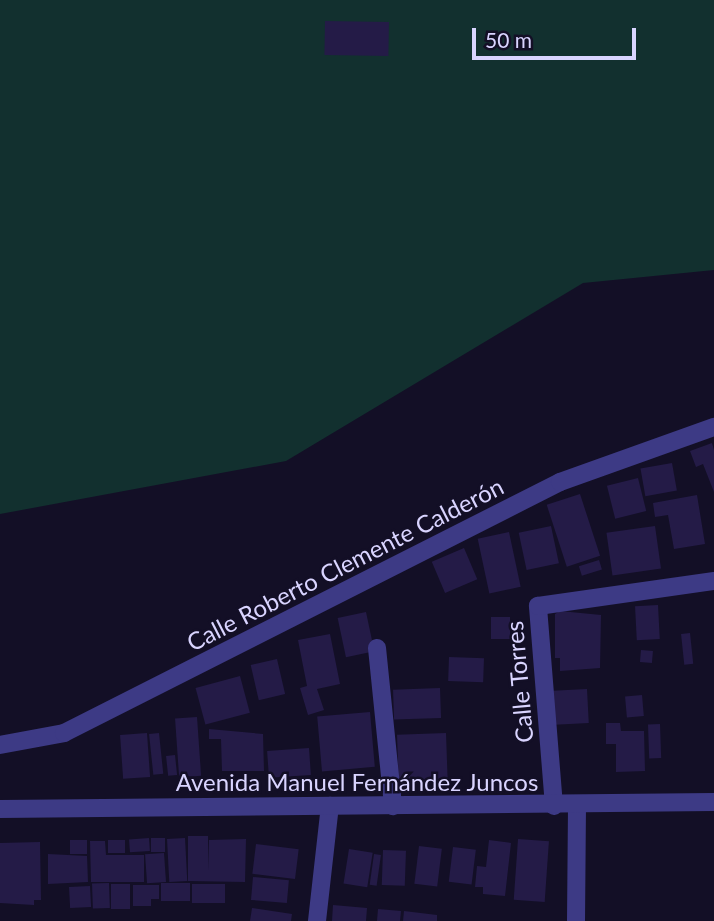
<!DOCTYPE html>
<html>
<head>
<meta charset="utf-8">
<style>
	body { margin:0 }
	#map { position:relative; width:714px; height:921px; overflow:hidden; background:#130f26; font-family:Lato,sans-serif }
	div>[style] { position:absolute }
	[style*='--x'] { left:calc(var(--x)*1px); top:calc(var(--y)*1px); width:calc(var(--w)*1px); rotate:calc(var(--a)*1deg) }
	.green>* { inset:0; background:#12302f }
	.building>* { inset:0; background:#241b47; transform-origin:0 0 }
	.minor>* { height:18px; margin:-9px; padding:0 9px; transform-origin:9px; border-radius:9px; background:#3d3a85 }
	.tertiary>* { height:18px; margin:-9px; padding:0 9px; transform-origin:9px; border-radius:9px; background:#3d3a85 }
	span { translate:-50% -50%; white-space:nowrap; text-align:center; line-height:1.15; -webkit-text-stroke:5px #130f26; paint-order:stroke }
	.street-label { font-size:24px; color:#d9d4ff }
	.scale { position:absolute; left:472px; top:28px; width:164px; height:32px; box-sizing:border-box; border:4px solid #d9d4ff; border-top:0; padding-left:9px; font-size:21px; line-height:24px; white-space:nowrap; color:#d9d4ff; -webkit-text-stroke:5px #130f26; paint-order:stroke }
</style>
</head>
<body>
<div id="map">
	<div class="green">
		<div style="clip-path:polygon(0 0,714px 0,714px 270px,583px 283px,286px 461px,0 514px)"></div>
	</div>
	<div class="building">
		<div style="left:325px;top:21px;width:64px;height:34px;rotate:1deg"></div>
		<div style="clip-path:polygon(712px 443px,714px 450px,714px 492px,703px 464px,696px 467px,690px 451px)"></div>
		<div style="left:672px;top:463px;width:28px;height:32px;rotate:80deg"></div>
		<div style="left:638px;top:478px;width:34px;height:32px;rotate:76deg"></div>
		<div style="left:580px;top:494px;width:65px;height:35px;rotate:72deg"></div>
		<div style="clip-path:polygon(697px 495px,705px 544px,674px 549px,668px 515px,655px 517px,653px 503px)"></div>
		<div style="left:551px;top:526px;width:38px;height:33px;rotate:78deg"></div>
		<div style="left:655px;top:526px;width:43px;height:49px;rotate:82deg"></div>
		<div style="left:509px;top:532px;width:56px;height:32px;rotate:78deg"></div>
		<div style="left:464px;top:548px;width:34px;height:35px;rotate:67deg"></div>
		<div style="left:599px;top:560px;width:10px;height:21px;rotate:73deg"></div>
		<div style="left:658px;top:605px;width:34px;height:23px;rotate:87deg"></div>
		<div style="clip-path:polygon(560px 611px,601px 615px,600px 668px,560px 671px,560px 658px,555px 658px,555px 614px)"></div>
		<div style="left:366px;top:612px;width:40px;height:29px;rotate:78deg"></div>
		<div style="left:491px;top:617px;width:19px;height:22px"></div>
		<div style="left:690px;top:633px;width:31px;height:9px;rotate:84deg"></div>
		<div style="clip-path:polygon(330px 634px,340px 684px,317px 689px,324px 710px,308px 715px,300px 688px,307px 686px,298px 640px)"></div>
		<div style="left:641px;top:650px;width:12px;height:12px;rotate:5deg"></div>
		<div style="left:449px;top:657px;width:35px;height:24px;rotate:2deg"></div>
		<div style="left:277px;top:659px;width:36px;height:27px;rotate:77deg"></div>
		<div style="left:240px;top:676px;width:38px;height:46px;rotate:75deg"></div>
		<div style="left:440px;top:688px;width:30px;height:47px;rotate:88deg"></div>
		<div style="left:587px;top:689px;width:34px;height:34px;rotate:87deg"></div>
		<div style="left:642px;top:695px;width:21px;height:17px;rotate:85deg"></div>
		<div style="left:370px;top:712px;width:55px;height:53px;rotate:85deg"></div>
		<div style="left:197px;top:717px;width:59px;height:22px;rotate:86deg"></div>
		<div style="clip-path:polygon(606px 723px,620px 723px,621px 731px,644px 731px,645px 771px,616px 772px,616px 744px,606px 744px)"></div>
		<div style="left:660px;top:724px;width:34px;height:12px;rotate:88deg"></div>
		<div style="clip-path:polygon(209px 729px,263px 734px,264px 771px,222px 771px,221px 739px,209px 739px)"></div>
		<div style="left:147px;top:733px;width:44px;height:27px;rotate:86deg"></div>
		<div style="left:159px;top:733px;width:41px;height:10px;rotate:84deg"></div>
		<div style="left:446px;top:733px;width:46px;height:49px;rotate:88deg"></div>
		<div style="left:309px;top:748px;width:27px;height:42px;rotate:86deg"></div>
		<div style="left:175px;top:755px;width:20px;height:9px;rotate:84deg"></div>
		<div style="clip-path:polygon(188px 836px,208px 836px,208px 871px,209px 840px,246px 839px,245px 882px,188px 881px)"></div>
		<div style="left:149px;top:838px;width:13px;height:20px;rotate:86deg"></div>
		<div style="left:151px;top:838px;width:14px;height:14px"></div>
		<div style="left:185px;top:838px;width:43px;height:18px;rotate:87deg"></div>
		<div style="left:518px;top:839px;width:31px;height:61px;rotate:4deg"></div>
		<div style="left:70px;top:840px;width:17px;height:14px"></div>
		<div style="left:108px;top:840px;width:17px;height:13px"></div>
		<div style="clip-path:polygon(489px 840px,511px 843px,505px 896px,483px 894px,483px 887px,475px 887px,477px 866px,486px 867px)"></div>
		<div style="clip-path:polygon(90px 841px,105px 841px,106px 855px,144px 855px,144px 882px,91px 882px)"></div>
		<div style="clip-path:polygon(40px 842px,41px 900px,34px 900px,34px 905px,0 903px,0 843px)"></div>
		<div style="left:256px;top:844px;width:43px;height:30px;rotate:7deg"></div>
		<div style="left:419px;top:846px;width:23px;height:38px;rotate:7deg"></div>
		<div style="left:453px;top:847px;width:23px;height:35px;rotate:7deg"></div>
		<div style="left:349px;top:849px;width:24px;height:35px;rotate:9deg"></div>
		<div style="left:383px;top:850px;width:23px;height:35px;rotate:2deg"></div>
		<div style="left:164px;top:853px;width:29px;height:19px;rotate:86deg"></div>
		<div style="clip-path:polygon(48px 854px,87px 856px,88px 882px,48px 884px)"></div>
		<div style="left:374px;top:854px;width:7px;height:31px;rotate:8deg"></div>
		<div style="left:253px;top:877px;width:36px;height:23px;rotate:5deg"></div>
		<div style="left:109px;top:883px;width:25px;height:17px;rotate:88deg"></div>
		<div style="left:190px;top:883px;width:18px;height:29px;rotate:90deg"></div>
		<div style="left:111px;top:884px;width:19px;height:25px"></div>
		<div style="left:192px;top:884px;width:33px;height:19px"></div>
		<div style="clip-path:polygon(133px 885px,159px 885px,159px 899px,151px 899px,151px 906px,133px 906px)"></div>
		<div style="left:90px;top:886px;width:21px;height:21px;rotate:87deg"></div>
		<div style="clip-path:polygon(333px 905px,367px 908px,366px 921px,332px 921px)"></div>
		<div style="clip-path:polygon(252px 908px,292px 914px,291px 921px,250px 921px)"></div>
		<div style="clip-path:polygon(378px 909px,401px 911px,400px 921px,377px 921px)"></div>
		<div style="clip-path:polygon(404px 911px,437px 915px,437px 921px,403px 921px)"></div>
	</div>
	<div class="minor">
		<div style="--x:377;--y:648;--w:159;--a:84.2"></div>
		<div style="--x:0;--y:745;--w:65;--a:-10.6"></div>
		<div style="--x:64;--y:733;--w:556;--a:-26.84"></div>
		<div style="--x:560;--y:482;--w:164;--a:-19.7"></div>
		<div style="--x:554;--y:806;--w:201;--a:-94.6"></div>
		<div style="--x:538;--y:606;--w:178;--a:-8.1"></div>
		<div style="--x:317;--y:921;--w:116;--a:-83.6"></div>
		<div style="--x:576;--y:921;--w:115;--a:-89.5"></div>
	</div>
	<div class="tertiary">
		<div style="--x:0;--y:809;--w:714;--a:-0.56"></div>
	</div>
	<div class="street-label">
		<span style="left:345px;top:564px;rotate:-27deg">Calle Roberto Clemente Calderón</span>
		<span style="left:519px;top:682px;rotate:-95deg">Calle Torres</span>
		<span style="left:357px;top:782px">Avenida Manuel Fernández Juncos</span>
	</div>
	<div class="scale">50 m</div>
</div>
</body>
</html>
